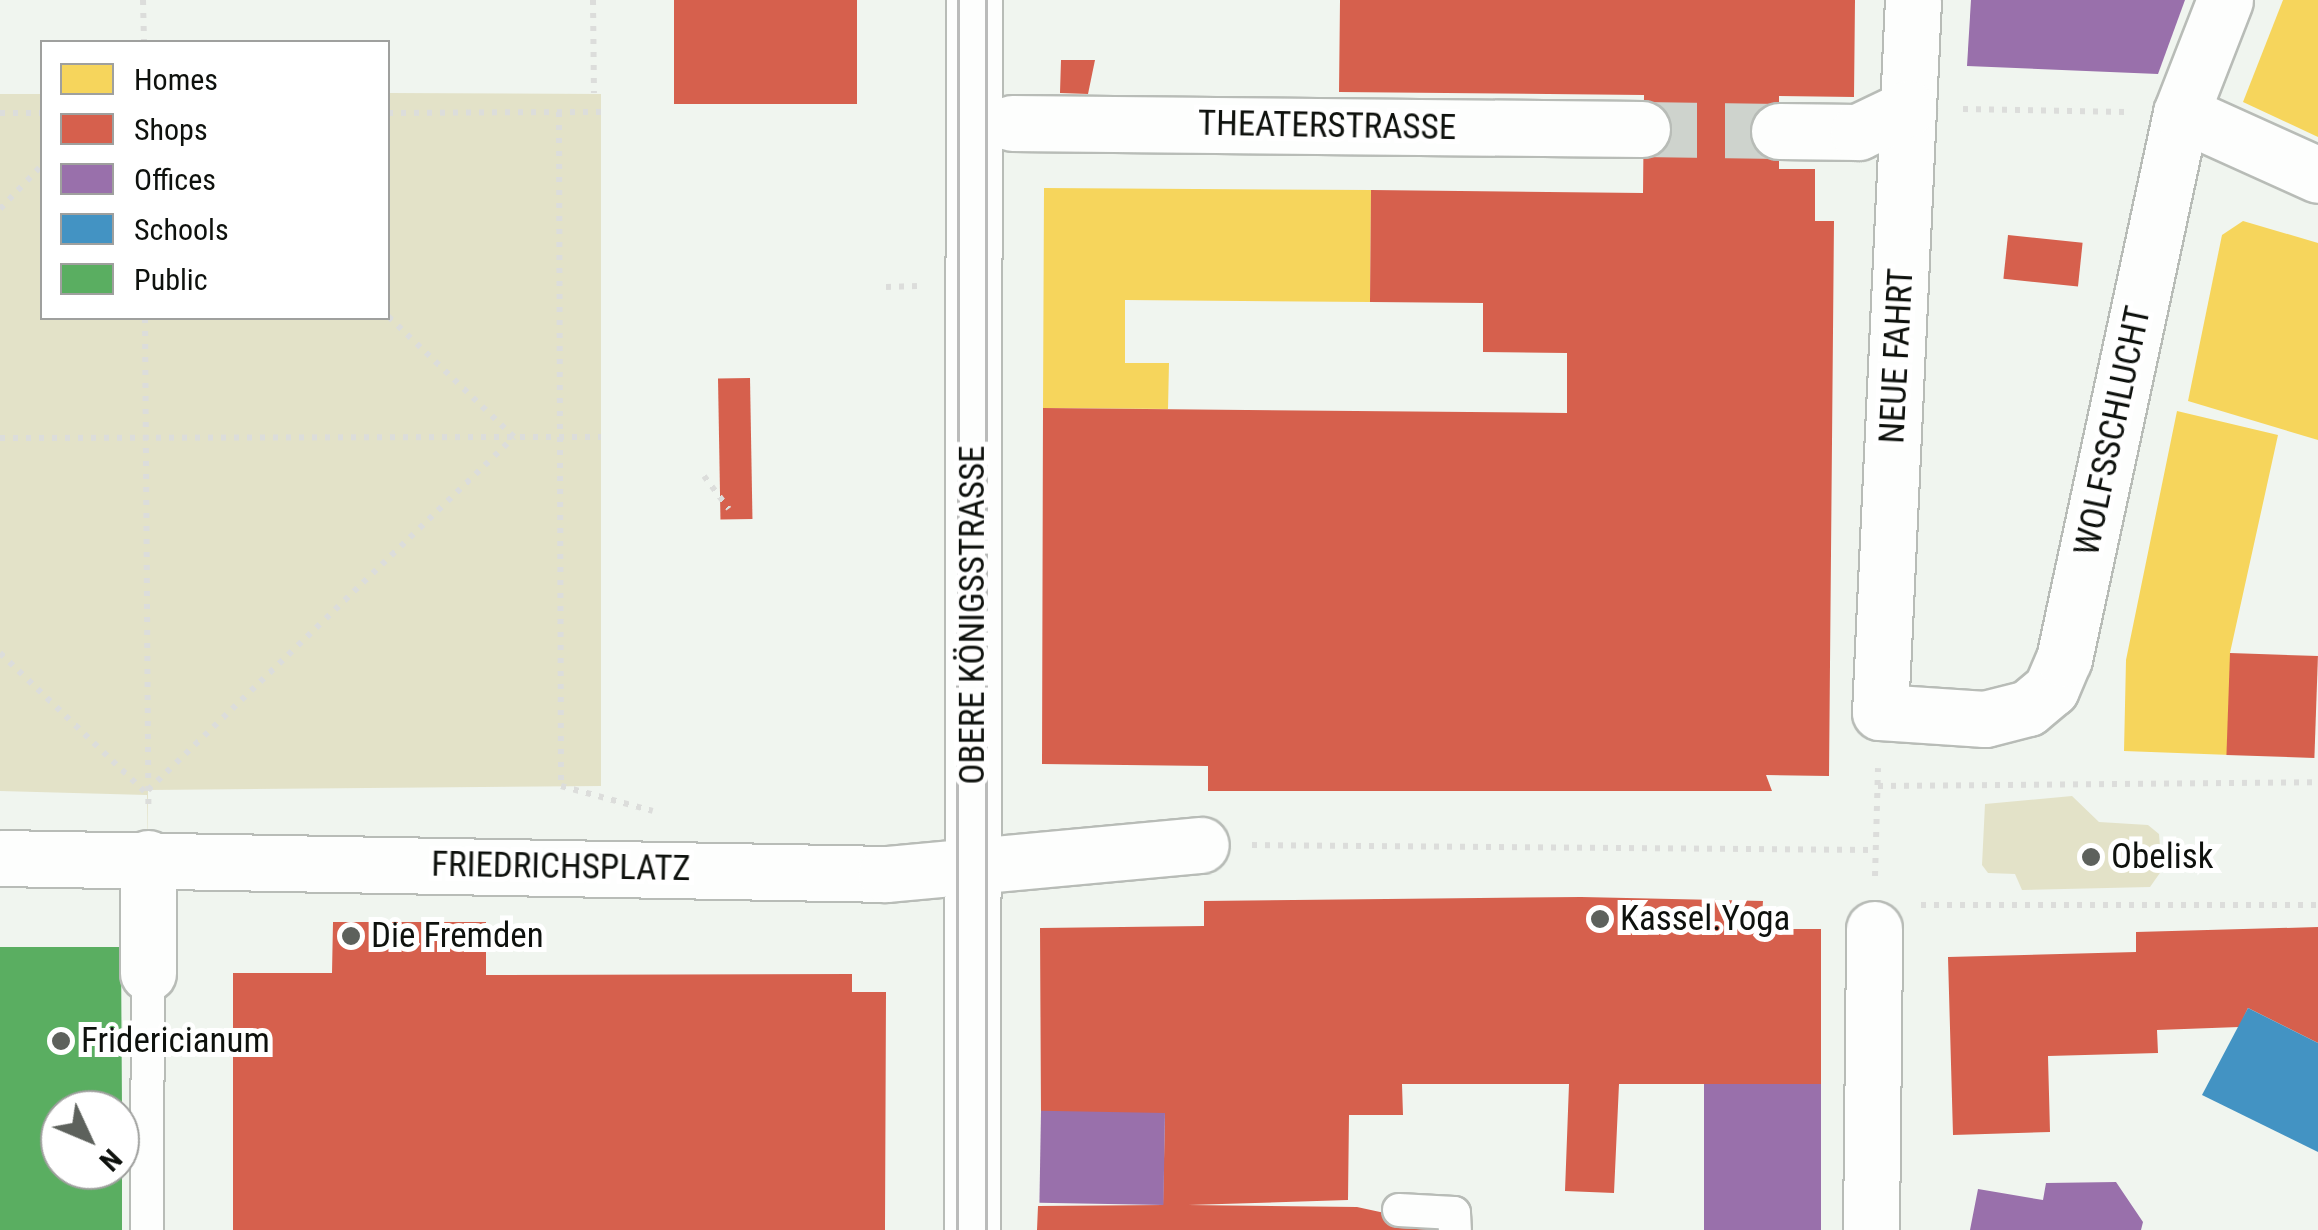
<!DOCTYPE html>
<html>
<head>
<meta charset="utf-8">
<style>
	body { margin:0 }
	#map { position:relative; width:2318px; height:1230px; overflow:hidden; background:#f0f5ef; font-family:"Roboto Condensed",sans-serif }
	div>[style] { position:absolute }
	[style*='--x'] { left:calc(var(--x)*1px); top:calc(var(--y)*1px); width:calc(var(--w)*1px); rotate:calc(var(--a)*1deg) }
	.green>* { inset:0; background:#e3e2c8 }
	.homes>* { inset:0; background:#f6d55c }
	.shops>* { inset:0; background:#d6604d; transform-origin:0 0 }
	.offices>* { inset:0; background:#9970ab; transform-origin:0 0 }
	.schools>* { inset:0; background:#4393c3 }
	.public>* { inset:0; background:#5aae61 }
	.street-tunnel>* { height:55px; margin-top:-27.5px; transform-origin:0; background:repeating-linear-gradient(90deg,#ced3cd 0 55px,transparent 0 83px) }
	.path>* { height:6px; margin-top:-3px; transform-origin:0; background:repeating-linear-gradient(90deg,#dcdddb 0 5px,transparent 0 13px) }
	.roads { filter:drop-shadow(2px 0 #b8bcb7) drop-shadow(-2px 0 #b8bcb7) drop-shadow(0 2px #b8bcb7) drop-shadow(0 -2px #b8bcb7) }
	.lane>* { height:32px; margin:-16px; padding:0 16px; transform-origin:16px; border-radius:16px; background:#fdfefd }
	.street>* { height:55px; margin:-27.5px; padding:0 27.5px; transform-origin:27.5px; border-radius:27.5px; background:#fdfefd }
	.tram>* { height:2.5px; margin:-1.25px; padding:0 1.25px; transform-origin:1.25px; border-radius:1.25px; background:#babbba }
	.dots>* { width:28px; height:28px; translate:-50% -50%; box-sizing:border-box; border:5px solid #fff; border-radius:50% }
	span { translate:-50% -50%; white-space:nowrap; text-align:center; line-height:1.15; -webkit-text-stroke:10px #fff; paint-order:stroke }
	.street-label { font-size:35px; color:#0e110d }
	.poi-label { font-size:35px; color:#0e110d }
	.left { translate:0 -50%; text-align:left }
	.legend { position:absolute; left:40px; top:40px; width:350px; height:280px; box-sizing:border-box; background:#fff; border:2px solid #9fa09e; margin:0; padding:12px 18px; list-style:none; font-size:30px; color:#0e110d }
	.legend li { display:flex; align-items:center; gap:20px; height:50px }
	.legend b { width:50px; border:2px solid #9fa09e }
	.north { position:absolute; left:40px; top:1090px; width:100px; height:100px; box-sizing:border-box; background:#fff; border:2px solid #9fa09e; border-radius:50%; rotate:134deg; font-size:28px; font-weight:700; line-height:40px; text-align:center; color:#0e110d }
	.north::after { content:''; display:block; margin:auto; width:35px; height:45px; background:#5d615c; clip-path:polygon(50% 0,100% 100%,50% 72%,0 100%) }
</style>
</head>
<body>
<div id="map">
	<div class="green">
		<div style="clip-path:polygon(388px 93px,601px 94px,601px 786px,148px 790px,148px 858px,147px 795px,0 791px,0 94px,42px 94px,42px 318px,388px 318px)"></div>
		<div style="clip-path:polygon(2072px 796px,2099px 822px,2148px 825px,2159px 834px,2162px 870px,2150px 887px,2022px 890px,2015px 874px,1988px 873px,1982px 865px,1985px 804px)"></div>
	</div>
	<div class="homes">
		<div style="clip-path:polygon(2283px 0,2318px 0,2318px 137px,2243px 102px)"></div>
		<div style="clip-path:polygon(1044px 188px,1371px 190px,1370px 302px,1125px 300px,1125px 363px,1169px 363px,1168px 409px,1043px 408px)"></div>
		<div style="clip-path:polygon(2243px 221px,2318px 243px,2318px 440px,2188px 401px,2222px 235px)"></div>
		<div style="clip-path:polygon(2177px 411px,2278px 435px,2230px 653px,2231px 755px,2124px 751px,2126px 660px)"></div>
	</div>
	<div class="shops">
		<div style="left:674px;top:0;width:183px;height:104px"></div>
		<div style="clip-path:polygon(1340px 0,1855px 0,1854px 97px,1779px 96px,1779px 169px,1815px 169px,1815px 221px,1834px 221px,1829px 776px,1766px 775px,1772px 791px,1208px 791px,1208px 766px,1042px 764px,1043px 408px,1567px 413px,1567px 353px,1483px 352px,1483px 303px,1370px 302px,1371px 190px,1643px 193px,1644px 95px,1339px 92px)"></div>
		<div style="clip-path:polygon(1061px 60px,1095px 60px,1088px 94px,1060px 93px)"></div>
		<div style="left:2008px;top:235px;width:75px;height:44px;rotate:6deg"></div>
		<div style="left:750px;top:378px;width:141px;height:32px;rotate:89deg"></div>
		<div style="left:2230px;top:653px;width:88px;height:102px;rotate:2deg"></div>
		<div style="clip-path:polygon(1581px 897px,1763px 901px,1761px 929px,1821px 929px,1821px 1084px,1619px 1084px,1614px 1193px,1565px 1191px,1569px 1084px,1402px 1084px,1403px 1115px,1349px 1115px,1348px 1200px,1188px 1205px,1357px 1207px,1431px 1223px,1431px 1230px,1037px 1230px,1038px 1206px,1163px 1205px,1165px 1113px,1041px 1114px,1040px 928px,1204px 926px,1204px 901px)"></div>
		<div style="clip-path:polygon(333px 922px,486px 922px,486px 975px,852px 974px,852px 992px,886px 992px,885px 1230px,233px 1230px,233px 973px,332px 973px)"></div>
		<div style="clip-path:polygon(2318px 927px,2318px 1043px,2248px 1008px,2239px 1027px,2157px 1030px,2158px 1053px,2048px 1056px,2050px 1132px,1953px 1135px,1948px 957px,2136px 952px,2136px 932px)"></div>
	</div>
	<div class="offices">
		<div style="clip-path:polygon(1971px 0,2185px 0,2158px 74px,1967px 66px)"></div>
		<div style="left:1704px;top:1084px;width:117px;height:146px"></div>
		<div style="left:1165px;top:1113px;width:92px;height:124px;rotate:91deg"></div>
		<div style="clip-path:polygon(2116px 1182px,2143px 1222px,2141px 1230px,1970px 1230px,1978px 1189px,2043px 1200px,2046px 1183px)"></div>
	</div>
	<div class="schools">
		<div style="clip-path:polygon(2248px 1008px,2318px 1043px,2318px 1152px,2202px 1095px)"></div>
	</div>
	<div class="public">
		<div style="clip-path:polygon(0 947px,121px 947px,122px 1110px,60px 1110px,60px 1170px,122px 1170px,122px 1230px,0 1230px)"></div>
	</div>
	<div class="street-tunnel">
		<div style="--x:1642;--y:129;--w:137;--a:0.8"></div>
	</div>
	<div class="path">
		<div style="--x:143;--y:0;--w:42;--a:88.6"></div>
		<div style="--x:593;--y:0;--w:93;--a:89.4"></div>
		<div style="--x:1963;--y:109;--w:162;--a:1.1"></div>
		<div style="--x:559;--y:112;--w:674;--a:89.83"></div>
		<div style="--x:561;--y:786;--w:95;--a:15.2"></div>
		<div style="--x:0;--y:113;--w:42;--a:0"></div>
		<div style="--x:388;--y:113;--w:214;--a:-0.3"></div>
		<div style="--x:0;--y:209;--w:61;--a:-46.3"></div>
		<div style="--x:886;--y:287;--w:31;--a:-2"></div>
		<div style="--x:145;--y:318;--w:489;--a:89.6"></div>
		<div style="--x:0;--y:438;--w:601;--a:-0.1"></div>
		<div style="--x:704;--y:476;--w:41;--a:52.9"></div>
		<div style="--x:0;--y:653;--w:204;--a:43.8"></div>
		<div style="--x:1878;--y:786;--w:440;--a:-0.5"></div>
		<div style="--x:148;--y:790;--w:508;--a:-43.96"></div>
		<div style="--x:514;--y:437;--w:175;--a:-136.2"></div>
		<div style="--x:1252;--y:845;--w:624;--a:0.46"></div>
		<div style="--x:1875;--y:876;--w:108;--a:-88.4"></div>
		<div style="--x:1921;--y:905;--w:397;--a:0"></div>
	</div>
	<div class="roads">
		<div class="lane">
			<div style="--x:1399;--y:1210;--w:55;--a:3.1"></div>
			<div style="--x:1454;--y:1213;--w:17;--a:87"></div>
			<div style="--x:147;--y:1230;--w:257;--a:-89.8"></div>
		</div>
		<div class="street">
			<div style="--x:1913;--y:0;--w:713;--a:92.65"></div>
			<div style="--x:1880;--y:712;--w:105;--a:3.8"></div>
			<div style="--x:1985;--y:719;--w:44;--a:-14.3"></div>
			<div style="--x:2028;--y:708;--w:30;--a:-40"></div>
			<div style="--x:2051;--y:689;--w:33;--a:-67"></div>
			<div style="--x:2064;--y:659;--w:558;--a:-77.91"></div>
			<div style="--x:2181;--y:113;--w:121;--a:-68.7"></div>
			<div style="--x:2181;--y:113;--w:150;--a:24.3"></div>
			<div style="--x:1012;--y:123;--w:630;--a:0.55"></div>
			<div style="--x:1779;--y:131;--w:79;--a:0.7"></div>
			<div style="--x:1858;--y:132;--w:55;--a:-25.6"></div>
			<div style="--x:0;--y:858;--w:886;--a:1.03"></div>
			<div style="--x:886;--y:874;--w:316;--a:-5.3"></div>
			<div style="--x:148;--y:858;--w:115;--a:90"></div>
			<div style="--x:972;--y:1230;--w:1230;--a:-89.91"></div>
			<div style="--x:1871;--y:1230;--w:301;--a:-89.4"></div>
		</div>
	</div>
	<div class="tram">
		<div style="--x:986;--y:0;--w:1230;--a:90"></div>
		<div style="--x:957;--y:1230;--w:1230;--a:-89.95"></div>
	</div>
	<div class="dots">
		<div style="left:2091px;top:857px;background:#5d615c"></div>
		<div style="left:1600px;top:919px;background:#5d615c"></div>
		<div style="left:351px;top:936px;background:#5d615c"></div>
		<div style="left:61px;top:1041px;background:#5d615c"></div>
	</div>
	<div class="street-label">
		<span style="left:1327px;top:126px;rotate:1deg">THEATERSTRASSE</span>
		<span style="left:1897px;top:356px;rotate:-87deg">NEUE FAHRT</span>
		<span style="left:2113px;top:431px;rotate:-78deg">WOLFSSCHLUCHT</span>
		<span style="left:973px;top:615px;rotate:-90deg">OBERE KÖNIGSSTRASSE</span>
		<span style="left:561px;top:867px;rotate:1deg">FRIEDRICHSPLATZ</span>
	</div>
	<div class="poi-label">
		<span class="left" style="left:2111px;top:857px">Obelisk</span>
		<span class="left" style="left:1620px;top:919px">Kassel.Yoga</span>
		<span class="left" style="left:371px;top:936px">Die Fremden</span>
		<span class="left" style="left:81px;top:1041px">Fridericianum</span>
	</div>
	<ul class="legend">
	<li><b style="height:28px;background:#f6d55c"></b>Homes</li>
	<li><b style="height:28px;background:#d6604d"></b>Shops</li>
	<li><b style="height:28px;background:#9970ab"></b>Offices</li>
	<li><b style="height:28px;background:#4393c3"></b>Schools</li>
	<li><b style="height:28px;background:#5aae61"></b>Public</li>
	</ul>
	<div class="north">N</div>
</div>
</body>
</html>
